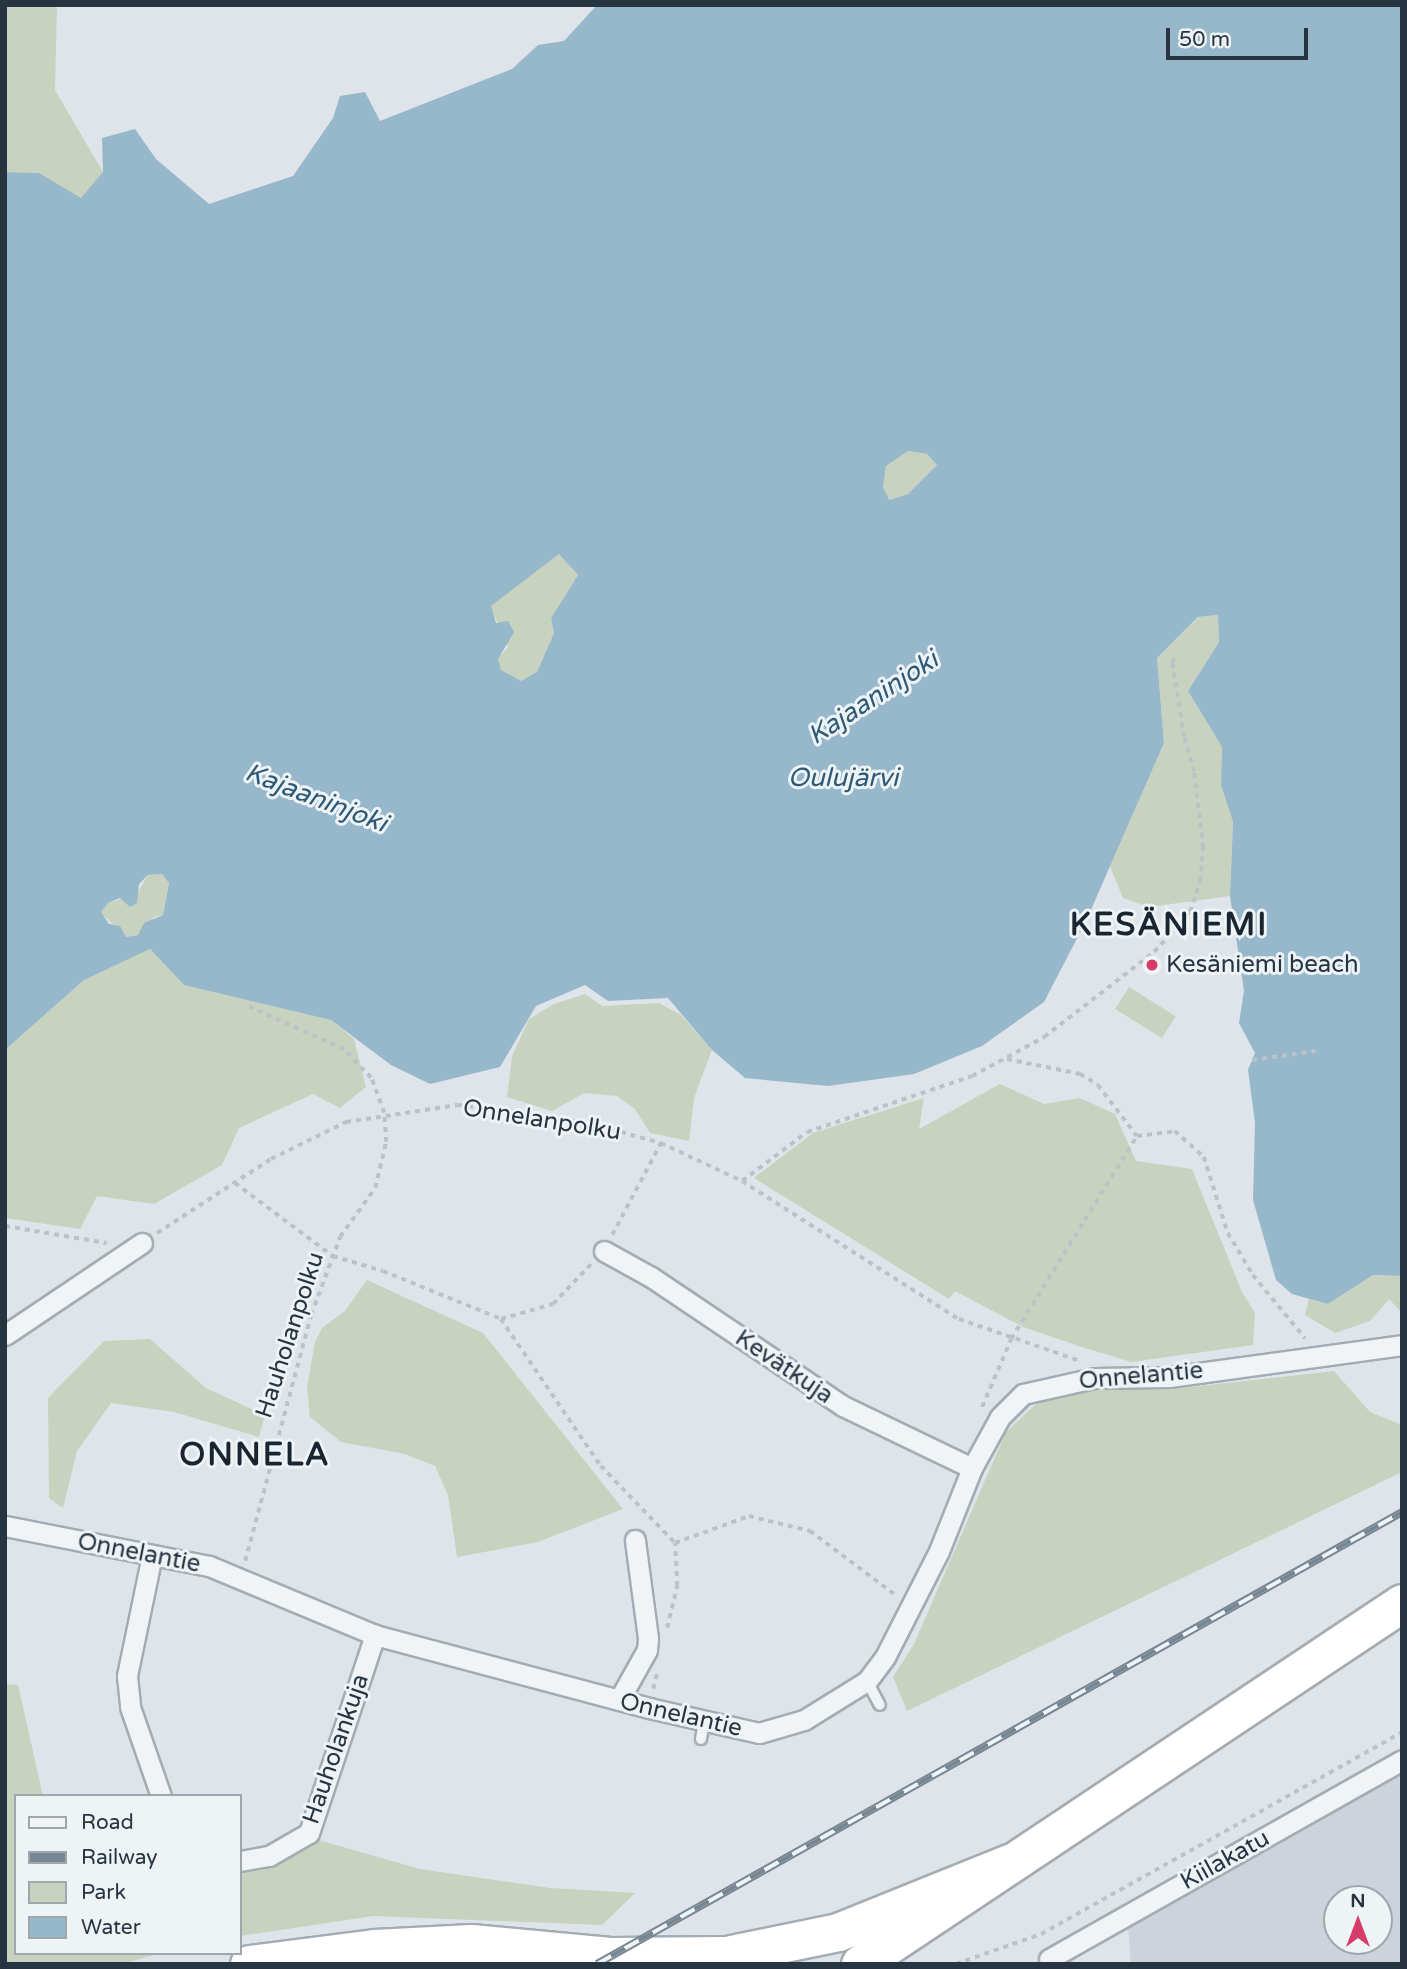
<!DOCTYPE html>
<html>
<head>
<meta charset="utf-8">
<style>
	body { margin:0 }
	#map { position:relative; width:1407px; height:1969px; overflow:hidden; background:#dee4e9; font-family:"Varela Round",sans-serif }
	div>[style] { position:absolute }
	[style*='--x'] { left:calc(var(--x)*1px); top:calc(var(--y)*1px); width:calc(var(--w)*1px); rotate:calc(var(--a)*1deg) }
	.built>* { inset:0; background:#ccd3db }
	.green>* { inset:0; background:#c7d3bf; transform-origin:0 0 }
	.water>* { inset:0; background:#97b7cb }
	.path>* { height:3.5px; margin-top:-1.75px; transform-origin:0; background:repeating-linear-gradient(90deg,#bcc2c8 0 5px,transparent 0 10px) }
	.roads { filter:drop-shadow(2px 0 #a3acb3) drop-shadow(-2px 0 #a3acb3) drop-shadow(0 2px #a3acb3) drop-shadow(0 -2px #a3acb3) }
	.lane>* { height:10px; margin:-5px; padding:0 5px; transform-origin:5px; border-radius:5px; background:#f1f4f7 }
	.street>* { height:19px; margin:-9.5px; padding:0 9.5px; transform-origin:9.5px; border-radius:9.5px; background:#f1f4f7 }
	.highway>* { height:37px; margin:-18.5px; padding:0 18.5px; transform-origin:18.5px; border-radius:18.5px; background:#fff }
	.rail>* { height:8px; margin-top:-4px; transform-origin:0; background:repeating-linear-gradient(90deg,#eef3f6 0 16px,#778693 0 32px); box-sizing:border-box; border-block:2px solid #778693 }
	.dots>* { width:19px; height:19px; translate:-50% -50%; box-sizing:border-box; border:4px solid #eef3f6; border-radius:50% }
	span { translate:-50% -50%; white-space:nowrap; text-align:center; line-height:1.15; -webkit-text-stroke:6px #eef3f6; paint-order:stroke }
	.poi-label { font-size:24px; color:#273441 }
	.left { translate:0 -50%; text-align:left }
	.street-label { font-size:24px; color:#273441 }
	.water-label { font-size:26px; color:#2e5977; font-style:italic }
	.district-label { font-size:32px; color:#192531; font-weight:700; letter-spacing:2px }
	.frame { position:absolute; inset:0; border:7px solid #273441; pointer-events:none }
	.legend { position:absolute; left:14px; top:1794px; width:228px; height:161px; box-sizing:border-box; background:#eef3f6; border:2px solid #9ea7ae; margin:0; padding:9px 12px; list-style:none; font-size:21px; color:#273441 }
	.legend li { display:flex; align-items:center; gap:14px; height:35px }
	.legend b { width:35px; border:2px solid #9ea7ae }
	.north { position:absolute; left:1323px; top:1885px; width:70px; height:70px; box-sizing:border-box; background:#eef3f6; border:2px solid #9ea7ae; border-radius:50%; rotate:0deg; font-size:19px; font-weight:700; line-height:28px; text-align:center; color:#273441 }
	.north::after { content:''; display:block; margin:auto; width:24px; height:32px; background:#d53c68; clip-path:polygon(50% 0,100% 100%,50% 72%,0 100%) }
	.scale { position:absolute; left:1166px; top:28px; width:142px; height:32px; box-sizing:border-box; border:4px solid #273441; border-top:0; padding-left:9px; font-size:21px; line-height:24px; white-space:nowrap; color:#273441; -webkit-text-stroke:5px #eef3f6; paint-order:stroke }
</style>
</head>
<body>
<div id="map">
	<div class="built">
		<div style="clip-path:polygon(evenodd,1402px 1774px,1402px 1964px,1131px 1964px,1128px 1926px,1402px 1774px,1337px 1899px,1379px 1899px,1379px 1941px,1337px 1941px,1337px 1899px)"></div>
	</div>
	<div class="green">
		<div style="clip-path:polygon(5px 5px,57px 5px,55px 90px,103px 172px,81px 199px,39px 173px,5px 172px)"></div>
		<div style="clip-path:polygon(908px 451px,927px 454px,937px 465px,908px 494px,888px 500px,883px 487px,886px 466px)"></div>
		<div style="clip-path:polygon(559px 554px,578px 575px,551px 618px,554px 633px,537px 672px,522px 682px,501px 670px,497px 659px,508px 647px,490px 606px)"></div>
		<div style="clip-path:polygon(1218px 615px,1219px 642px,1188px 691px,1222px 747px,1221px 785px,1233px 822px,1230px 896px,1149px 907px,1123px 898px,1110px 866px,1164px 743px,1157px 658px,1199px 617px)"></div>
		<div style="clip-path:polygon(162px 874px,169px 882px,163px 915px,154px 917px,138px 935px,126px 937px,100px 912px,108px 903px,137px 894px,148px 875px)"></div>
		<div style="clip-path:polygon(150px 949px,184px 985px,331px 1020px,354px 1039px,366px 1087px,340px 1108px,313px 1094px,239px 1128px,222px 1165px,154px 1204px,97px 1196px,80px 1229px,5px 1218px,5px 1050px,84px 980px)"></div>
		<div style="left:1129px;top:987px;width:55px;height:26px;rotate:32deg"></div>
		<div style="clip-path:polygon(585px 994px,602px 1006px,659px 1003px,681px 1015px,712px 1050px,694px 1098px,689px 1141px,650px 1133px,635px 1109px,617px 1096px,584px 1093px,552px 1111px,507px 1097px,512px 1056px,529px 1019px,554px 1004px)"></div>
		<div style="clip-path:polygon(1000px 1084px,1044px 1104px,1080px 1098px,1115px 1114px,1136px 1161px,1192px 1169px,1242px 1292px,1255px 1313px,1253px 1345px,1131px 1362px,1082px 1347px,1023px 1327px,955px 1291px,949px 1299px,754px 1178px,813px 1133px,924px 1098px,919px 1129px)"></div>
		<div style="clip-path:polygon(1373px 1275px,1402px 1276px,1402px 1313px,1389px 1299px,1370px 1321px,1335px 1333px,1305px 1315px,1309px 1299px,1328px 1304px)"></div>
		<div style="clip-path:polygon(367px 1280px,483px 1333px,623px 1509px,538px 1542px,457px 1557px,448px 1495px,435px 1466px,405px 1454px,341px 1442px,310px 1417px,307px 1387px,315px 1342px,322px 1328px,345px 1311px)"></div>
		<div style="clip-path:polygon(150px 1339px,206px 1388px,265px 1415px,259px 1437px,174px 1412px,111px 1403px,77px 1451px,63px 1508px,49px 1498px,48px 1398px,104px 1341px)"></div>
		<div style="clip-path:polygon(1334px 1371px,1370px 1412px,1402px 1425px,1402px 1472px,907px 1711px,893px 1677px,914px 1644px,1006px 1432px,1035px 1405px,1062px 1393px,1117px 1385px,1173px 1389px)"></div>
		<div style="clip-path:polygon(5px 1684px,18px 1685px,43px 1796px,16px 1796px,16px 1953px,161px 1953px,122px 1964px,5px 1964px)"></div>
		<div style="clip-path:polygon(315px 1839px,420px 1869px,550px 1888px,635px 1893px,602px 1925px,373px 1916px,240px 1936px,240px 1868px)"></div>
	</div>
	<div class="water">
		<div style="clip-path:polygon(evenodd,597px 5px,1402px 5px,1402px 1276px,1373px 1275px,1328px 1304px,1292px 1294px,1276px 1280px,1253px 1200px,1255px 1123px,1248px 1070px,1255px 1053px,1239px 1023px,1244px 991px,1230px 896px,1233px 822px,1221px 785px,1222px 747px,1188px 691px,1219px 642px,1218px 615px,1198px 617px,1157px 658px,1164px 743px,1086px 921px,1044px 1002px,982px 1046px,914px 1074px,828px 1086px,745px 1078px,712px 1050px,668px 998px,608px 1001px,585px 985px,536px 1006px,500px 1067px,430px 1084px,391px 1065px,331px 1020px,184px 985px,150px 949px,84px 980px,5px 1050px,5px 172px,39px 173px,81px 198px,103px 172px,102px 138px,135px 129px,156px 159px,209px 204px,293px 176px,333px 118px,340px 96px,365px 92px,380px 121px,512px 69px,538px 45px,564px 41px,597px 5px,908px 451px,927px 454px,937px 465px,908px 494px,889px 500px,883px 487px,886px 466px,908px 451px,597px 5px,559px 554px,578px 575px,551px 618px,554px 633px,537px 672px,521px 681px,501px 670px,498px 659px,514px 632px,508px 621px,496px 623px,491px 606px,559px 554px,597px 5px,162px 874px,169px 883px,163px 915px,144px 923px,138px 935px,126px 937px,120px 926px,109px 924px,101px 912px,108px 903px,120px 898px,130px 907px,137px 903px,139px 884px,148px 875px,162px 874px)"></div>
	</div>
	<div class="path">
		<div style="--x:1007;--y:1059;--w:75;--a:11.6"></div>
		<div style="--x:1080;--y:1074;--w:21;--a:31"></div>
		<div style="--x:1098;--y:1085;--w:64;--a:52.6"></div>
		<div style="--x:1137;--y:1136;--w:38;--a:-7"></div>
		<div style="--x:1175;--y:1131;--w:39;--a:42"></div>
		<div style="--x:1204;--y:1157;--w:80;--a:72.5"></div>
		<div style="--x:1228;--y:1233;--w:49;--a:59.2"></div>
		<div style="--x:1253;--y:1275;--w:82;--a:50.5"></div>
		<div style="--x:1252;--y:1060;--w:64;--a:-8.1"></div>
		<div style="--x:742;--y:1181;--w:81;--a:-37"></div>
		<div style="--x:807;--y:1132;--w:174;--a:-18.7"></div>
		<div style="--x:972;--y:1076;--w:82;--a:-28.4"></div>
		<div style="--x:1044;--y:1037;--w:139;--a:-37.7"></div>
		<div style="--x:1154;--y:952;--w:54;--a:-48"></div>
		<div style="--x:1190;--y:912;--w:33;--a:-72"></div>
		<div style="--x:1200;--y:881;--w:33;--a:-85"></div>
		<div style="--x:1203;--y:848;--w:77;--a:-96.8"></div>
		<div style="--x:1194;--y:772;--w:36;--a:-106"></div>
		<div style="--x:1184;--y:737;--w:75;--a:-99.2"></div>
		<div style="--x:1172;--y:663;--w:8;--a:-67"></div>
		<div style="--x:235;--y:1183;--w:122;--a:36.7"></div>
		<div style="--x:333;--y:1256;--w:52;--a:16.7"></div>
		<div style="--x:383;--y:1271;--w:127;--a:22.1"></div>
		<div style="--x:501;--y:1319;--w:178;--a:55.8"></div>
		<div style="--x:601;--y:1466;--w:107;--a:46.1"></div>
		<div style="--x:5;--y:1226;--w:103;--a:9.5"></div>
		<div style="--x:157;--y:1233;--w:136;--a:-33"></div>
		<div style="--x:271;--y:1159;--w:84;--a:-26.3"></div>
		<div style="--x:346;--y:1122;--w:113;--a:-8.6"></div>
		<div style="--x:458;--y:1105;--w:66;--a:6.1"></div>
		<div style="--x:524;--y:1112;--w:69;--a:10"></div>
		<div style="--x:592;--y:1124;--w:72;--a:15.4"></div>
		<div style="--x:661;--y:1143;--w:89;--a:25.1"></div>
		<div style="--x:742;--y:1181;--w:257;--a:32.5"></div>
		<div style="--x:959;--y:1319;--w:128;--a:19.1"></div>
		<div style="--x:612;--y:1235;--w:104;--a:-62"></div>
		<div style="--x:501;--y:1319;--w:54;--a:-16.1"></div>
		<div style="--x:553;--y:1304;--w:55;--a:-46.5"></div>
		<div style="--x:982;--y:1407;--w:74;--a:-66.9"></div>
		<div style="--x:1011;--y:1339;--w:239;--a:-58.2"></div>
		<div style="--x:675;--y:1543;--w:79;--a:-20"></div>
		<div style="--x:749;--y:1516;--w:63;--a:13.8"></div>
		<div style="--x:810;--y:1531;--w:109;--a:36.8"></div>
		<div style="--x:245;--y:1561;--w:255;--a:-75"></div>
		<div style="--x:311;--y:1315;--w:83;--a:-69.6"></div>
		<div style="--x:340;--y:1237;--w:60;--a:-54.5"></div>
		<div style="--x:375;--y:1188;--w:47;--a:-76.6"></div>
		<div style="--x:386;--y:1142;--w:29;--a:-94"></div>
		<div style="--x:384;--y:1113;--w:37;--a:-110"></div>
		<div style="--x:371;--y:1078;--w:39;--a:-134"></div>
		<div style="--x:344;--y:1050;--w:104;--a:-155.6"></div>
		<div style="--x:667;--y:1628;--w:43;--a:-76.6"></div>
		<div style="--x:677;--y:1586;--w:43;--a:-92.7"></div>
		<div style="--x:653;--y:1689;--w:16;--a:-76"></div>
		<div style="--x:956;--y:1964;--w:90;--a:-19.4"></div>
		<div style="--x:1041;--y:1934;--w:414;--a:-29.2"></div>
	</div>
	<div class="roads">
		<div class="lane">
			<div style="--x:867;--y:1681;--w:27;--a:62"></div>
			<div style="--x:701;--y:1739;--w:17;--a:-80"></div>
		</div>
		<div class="street">
			<div style="--x:604;--y:1251;--w:54;--a:29"></div>
			<div style="--x:651;--y:1277;--w:231;--a:33.9"></div>
			<div style="--x:843;--y:1406;--w:143;--a:25.7"></div>
			<div style="--x:5;--y:1335;--w:165;--a:-33.9"></div>
			<div style="--x:5;--y:1526;--w:208;--a:11.1"></div>
			<div style="--x:209;--y:1566;--w:180;--a:22.6"></div>
			<div style="--x:375;--y:1635;--w:284;--a:14.9"></div>
			<div style="--x:649;--y:1708;--w:113;--a:12.8"></div>
			<div style="--x:759;--y:1733;--w:47;--a:-16.1"></div>
			<div style="--x:804;--y:1720;--w:74;--a:-31.8"></div>
			<div style="--x:867;--y:1681;--w:30;--a:-53"></div>
			<div style="--x:885;--y:1657;--w:119;--a:-63"></div>
			<div style="--x:939;--y:1551;--w:89;--a:-68.3"></div>
			<div style="--x:972;--y:1468;--w:58;--a:-61.2"></div>
			<div style="--x:1000;--y:1417;--w:33;--a:-45"></div>
			<div style="--x:1023;--y:1394;--w:73;--a:-12.7"></div>
			<div style="--x:1094;--y:1378;--w:75;--a:-0.8"></div>
			<div style="--x:1169;--y:1377;--w:235;--a:-7.8"></div>
			<div style="--x:152;--y:1555;--w:124;--a:101.7"></div>
			<div style="--x:127;--y:1676;--w:31;--a:84"></div>
			<div style="--x:130;--y:1707;--w:94;--a:70.8"></div>
			<div style="--x:619;--y:1700;--w:57;--a:-60.8"></div>
			<div style="--x:647;--y:1650;--w:12;--a:-85"></div>
			<div style="--x:648;--y:1638;--w:99;--a:-97.6"></div>
			<div style="--x:240;--y:1861;--w:29;--a:-10"></div>
			<div style="--x:269;--y:1856;--w:46;--a:-29.9"></div>
			<div style="--x:309;--y:1833;--w:209;--a:-71.6"></div>
			<div style="--x:1049;--y:1959;--w:405;--a:-29.4"></div>
		</div>
		<div class="highway">
			<div style="--x:249;--y:1964;--w:126;--a:-7.3"></div>
			<div style="--x:374;--y:1948;--w:97;--a:-3"></div>
			<div style="--x:471;--y:1943;--w:142;--a:5.3"></div>
			<div style="--x:612;--y:1956;--w:114;--a:-0.5"></div>
			<div style="--x:726;--y:1955;--w:114;--a:-11.6"></div>
			<div style="--x:838;--y:1932;--w:184;--a:-22"></div>
			<div style="--x:860;--y:1964;--w:651;--a:-33.67"></div>
		</div>
	</div>
	<div class="rail">
		<div style="--x:597;--y:1964;--w:923;--a:-29.31"></div>
	</div>
	<div class="dots">
		<div style="left:1152px;top:965px;background:#d53c68"></div>
	</div>
	<div class="poi-label">
		<span class="left" style="left:1166px;top:965px">Kesäniemi beach</span>
	</div>
	<div class="street-label">
		<span style="left:542px;top:1120px;rotate:9deg">Onnelanpolku</span>
		<span style="left:290px;top:1335px;rotate:-72deg">Hauholanpolku</span>
		<span style="left:784px;top:1367px;rotate:34deg">Kevätkuja</span>
		<span style="left:1141px;top:1376px;rotate:-5deg">Onnelantie</span>
		<span style="left:139px;top:1553px;rotate:11deg">Onnelantie</span>
		<span style="left:681px;top:1715px;rotate:13deg">Onnelantie</span>
		<span style="left:336px;top:1749px;rotate:-71deg">Hauholankuja</span>
		<span style="left:1225px;top:1860px;rotate:-29deg">Kiilakatu</span>
	</div>
	<div class="water-label">
		<span style="left:873px;top:698px;rotate:-33deg">Kajaaninjoki</span>
		<span style="left:843px;top:778px">Oulujärvi</span>
		<span style="left:316px;top:798px;rotate:21deg">Kajaaninjoki</span>
	</div>
	<div class="district-label">
		<span style="left:1169px;top:925px">KESÄNIEMI</span>
		<span style="left:255px;top:1455px">ONNELA</span>
	</div>
	<div class="frame"></div>
	<ul class="legend">
	<li><b style="height:9px;background:#f1f4f7"></b>Road</li>
	<li><b style="height:9px;background:#778693"></b>Railway</li>
	<li><b style="height:19px;background:#c7d3bf"></b>Park</li>
	<li><b style="height:19px;background:#97b7cb"></b>Water</li>
	</ul>
	<div class="north">N</div>
	<div class="scale">50 m</div>
</div>
</body>
</html>
